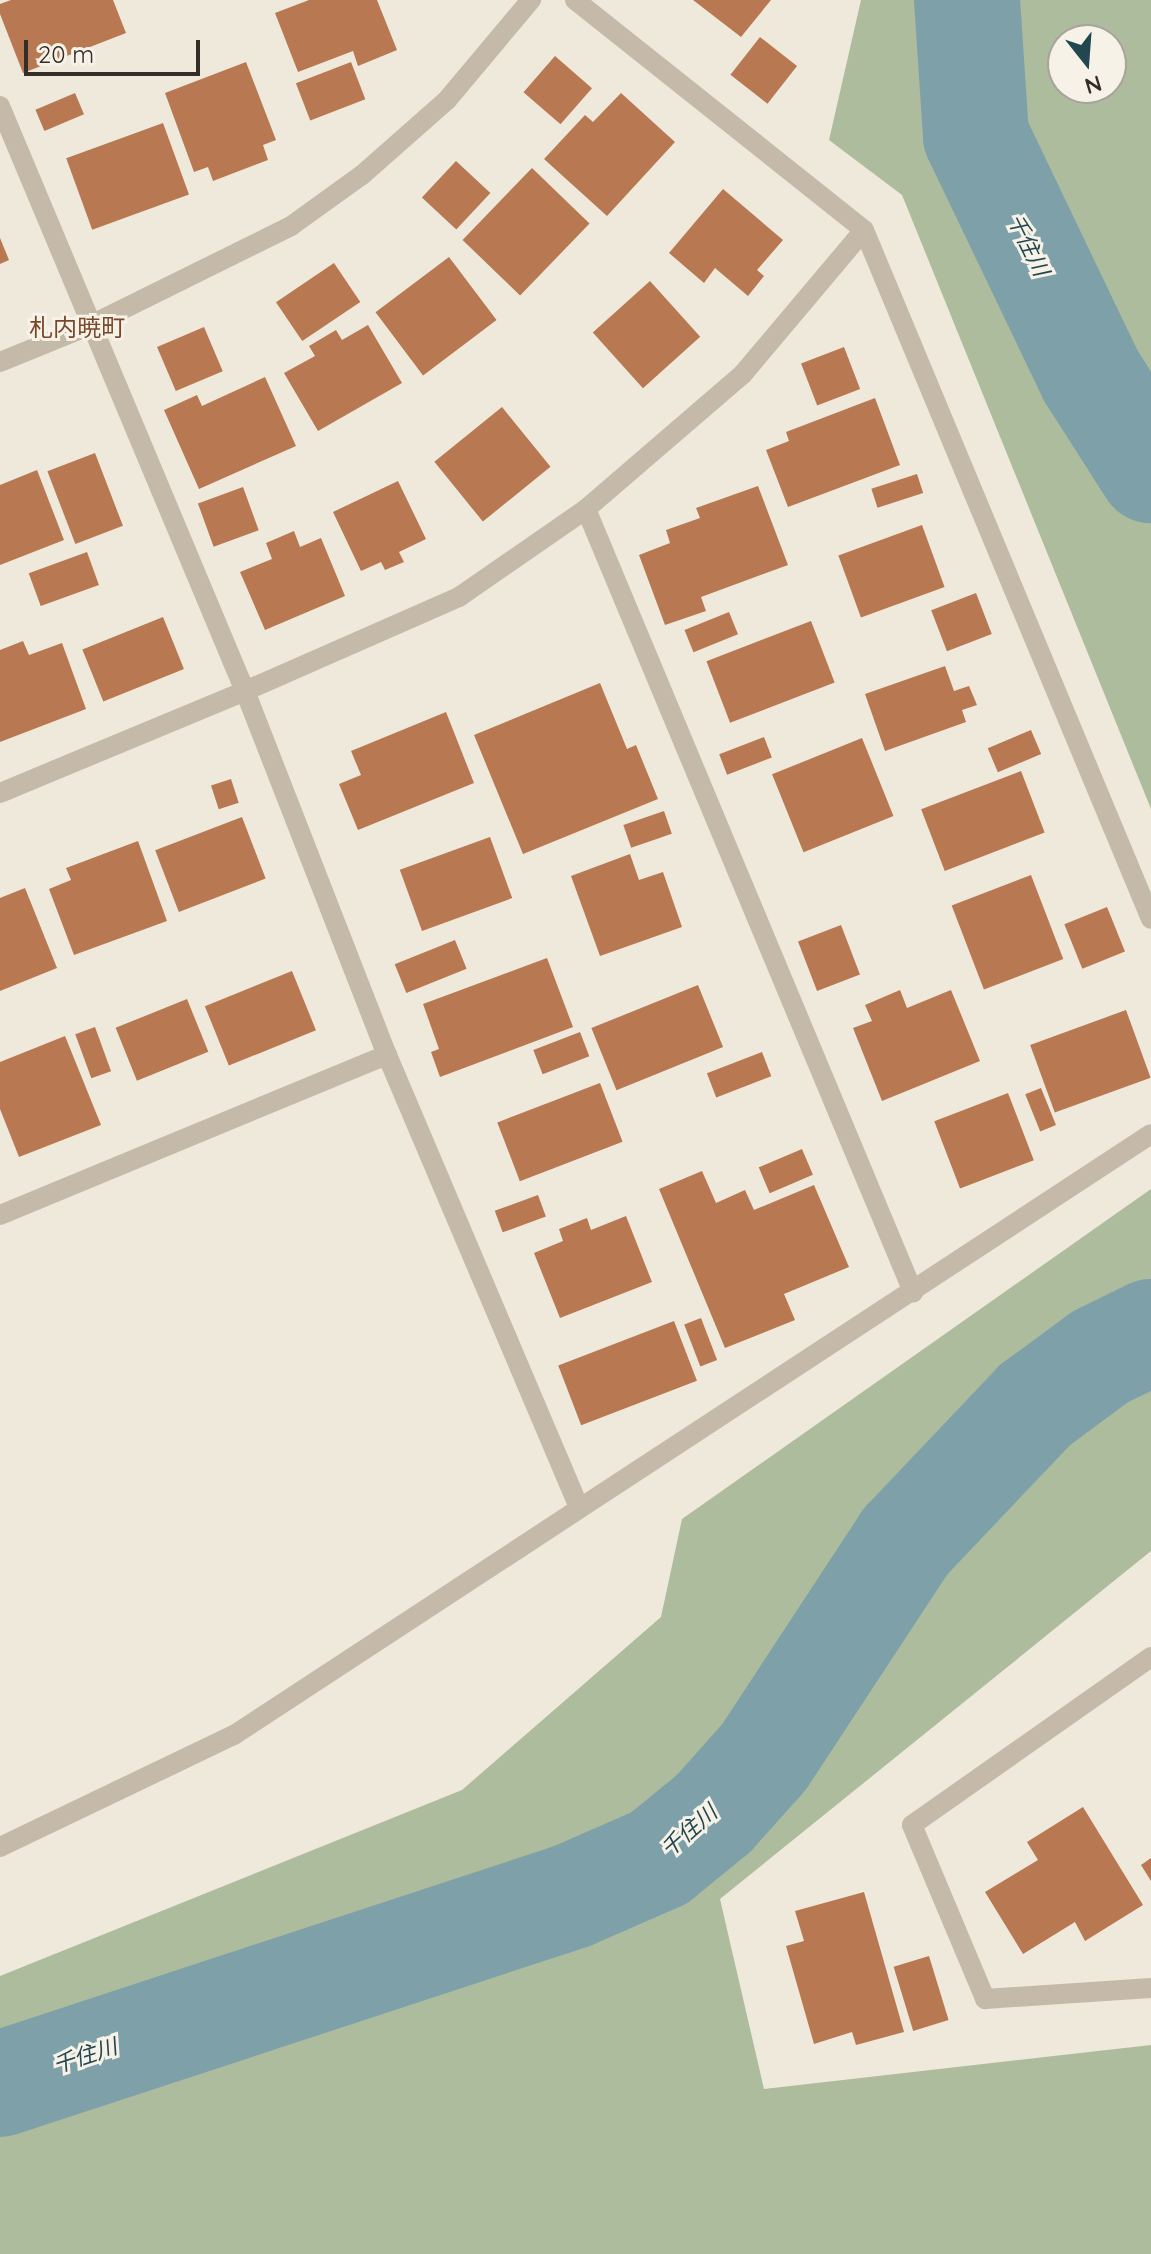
<!DOCTYPE html>
<html>
<head>
<meta charset="utf-8">
<style>
	body { margin:0 }
	#map { position:relative; width:1151px; height:2254px; overflow:hidden; background:#efe9dc; font-family:Quicksand,"Noto Sans JP",sans-serif }
	div>[style] { position:absolute }
	[style*='--x'] { left:calc(var(--x)*1px); top:calc(var(--y)*1px); width:calc(var(--w)*1px); rotate:calc(var(--a)*1deg) }
	.green>* { inset:0; background:#aebc9e }
	.river>* { height:106px; margin:-53px; padding:0 53px; transform-origin:53px; border-radius:53px; background:#7ea1a9 }
	.building>* { inset:0; background:#b87851; transform-origin:0 0 }
	.minor>* { height:20px; margin:-10px; padding:0 10px; transform-origin:10px; border-radius:10px; background:#c5baa9 }
	span { translate:-50% -50%; white-space:nowrap; text-align:center; line-height:1.15; -webkit-text-stroke:6px #f7f2e8; paint-order:stroke }
	.water-label { font-size:22px; color:#234750; font-style:italic }
	.quarter-label { font-size:24px; color:#79482a }
	.north { position:absolute; left:1047px; top:24px; width:80px; height:80px; box-sizing:border-box; background:#f7f2e8; border:2px solid #a9a39b; border-radius:50%; rotate:163deg; font-size:22px; font-weight:700; line-height:32px; text-align:center; color:#342d28 }
	.north::after { content:''; display:block; margin:auto; width:28px; height:36px; background:#234750; clip-path:polygon(50% 0,100% 100%,50% 72%,0 100%) }
	.scale { position:absolute; left:24px; top:40px; width:176px; height:36px; box-sizing:border-box; border:4px solid #342d28; border-top:0; padding-left:10px; font-size:24px; line-height:28px; white-space:nowrap; color:#342d28; -webkit-text-stroke:6px #f7f2e8; paint-order:stroke }
</style>
</head>
<body>
<div id="map">
	<div class="green">
		<div style="clip-path:polygon(evenodd,861px 0,1151px 0,1151px 809px,902px 195px,829px 140px,861px 0,1111px 40px,1111px 88px,1063px 88px,1063px 40px,1111px 40px)"></div>
		<div style="clip-path:polygon(1151px 1189px,1151px 1551px,720px 1899px,764px 2089px,1151px 2045px,1151px 2254px,0 2254px,0 1976px,462px 1790px,661px 1617px,682px 1519px)"></div>
	</div>
	<div class="river">
		<div style="--x:967;--y:0;--w:136;--a:86.2"></div>
		<div style="--x:976;--y:136;--w:266;--a:64.4"></div>
		<div style="--x:1091;--y:376;--w:112;--a:57.4"></div>
		<div style="--x:0;--y:2084;--w:602;--a:-18.19"></div>
		<div style="--x:572;--y:1896;--w:95;--a:-23.6"></div>
		<div style="--x:659;--y:1858;--w:70;--a:-39.2"></div>
		<div style="--x:713;--y:1814;--w:76;--a:-48.2"></div>
		<div style="--x:764;--y:1757;--w:257;--a:-56.7"></div>
		<div style="--x:905;--y:1542;--w:189;--a:-46.5"></div>
		<div style="--x:1035;--y:1405;--w:81;--a:-36.4"></div>
		<div style="--x:1100;--y:1357;--w:57;--a:-26.1"></div>
	</div>
	<div class="building">
		<div style="clip-path:polygon(11px 0,113px 0,126px 33px,23px 73px,0 14px,0 4px)"></div>
		<div style="clip-path:polygon(309px 0,377px 0,397px 50px,358px 66px,353px 51px,298px 72px,275px 13px)"></div>
		<div style="clip-path:polygon(693px 0,771px 0,741px 37px)"></div>
		<div style="left:760px;top:37px;width:47px;height:48px;rotate:38deg"></div>
		<div style="left:555px;top:56px;width:49px;height:48px;rotate:41deg"></div>
		<div style="clip-path:polygon(246px 62px,276px 140px,263px 145px,268px 160px,213px 181px,208px 167px,194px 172px,165px 93px)"></div>
		<div style="left:351px;top:62px;width:40px;height:59px;rotate:69deg"></div>
		<div style="left:75px;top:93px;width:23px;height:43px;rotate:67deg"></div>
		<div style="clip-path:polygon(621px 93px,675px 142px,607px 216px,544px 159px,585px 115px,593px 122px)"></div>
		<div style="left:163px;top:123px;width:76px;height:103px;rotate:70deg"></div>
		<div style="left:456px;top:161px;width:47px;height:50px;rotate:43deg"></div>
		<div style="left:532px;top:168px;width:80px;height:100px;rotate:44deg"></div>
		<div style="clip-path:polygon(723px 189px,783px 240px,757px 270px,764px 276px,748px 296px,715px 268px,704px 283px,669px 253px)"></div>
		<div style="clip-path:polygon(0 238px,9px 260px,0 264px)"></div>
		<div style="left:449px;top:257px;width:79px;height:92px;rotate:53deg"></div>
		<div style="left:334px;top:263px;width:47px;height:70px;rotate:56deg"></div>
		<div style="left:650px;top:281px;width:75px;height:77px;rotate:48deg"></div>
		<div style="clip-path:polygon(368px 325px,402px 383px,318px 431px,284px 373px,315px 356px,309px 346px,336px 330px,342px 340px)"></div>
		<div style="left:204px;top:327px;width:48px;height:51px;rotate:67deg"></div>
		<div style="left:844px;top:347px;width:45px;height:46px;rotate:69deg"></div>
		<div style="clip-path:polygon(265px 377px,296px 446px,199px 489px,164px 410px,197px 395px,202px 406px)"></div>
		<div style="clip-path:polygon(875px 398px,900px 465px,788px 507px,766px 450px,789px 441px,786px 432px)"></div>
		<div style="left:502px;top:407px;width:77px;height:87px;rotate:51deg"></div>
		<div style="left:95px;top:453px;width:78px;height:51px;rotate:69deg"></div>
		<div style="clip-path:polygon(37px 470px,64px 540px,0 565px,0 485px)"></div>
		<div style="left:917px;top:474px;width:20px;height:48px;rotate:72deg"></div>
		<div style="clip-path:polygon(398px 481px,426px 539px,399px 552px,404px 562px,385px 570px,381px 562px,361px 571px,333px 512px)"></div>
		<div style="clip-path:polygon(758px 486px,788px 565px,701px 597px,706px 611px,665px 625px,639px 555px,670px 543px,666px 530px,700px 518px,696px 508px)"></div>
		<div style="left:243px;top:487px;width:46px;height:48px;rotate:70deg"></div>
		<div style="left:922px;top:525px;width:66px;height:89px;rotate:70deg"></div>
		<div style="clip-path:polygon(294px 531px,300px 547px,321px 538px,345px 596px,265px 630px,240px 572px,272px 559px,266px 543px)"></div>
		<div style="left:87px;top:552px;width:35px;height:62px;rotate:70deg"></div>
		<div style="left:976px;top:593px;width:44px;height:48px;rotate:69deg"></div>
		<div style="left:729px;top:612px;width:24px;height:48px;rotate:68deg"></div>
		<div style="left:163px;top:617px;width:56px;height:87px;rotate:68deg"></div>
		<div style="left:811px;top:621px;width:66px;height:112px;rotate:69deg"></div>
		<div style="clip-path:polygon(23px 641px,29px 655px,62px 643px,86px 709px,0 742px,0 650px)"></div>
		<div style="clip-path:polygon(945px 666px,954px 691px,969px 686px,977px 705px,962px 710px,966px 722px,885px 751px,865px 694px)"></div>
		<div style="clip-path:polygon(600px 683px,627px 749px,636px 745px,658px 799px,523px 854px,474px 735px)"></div>
		<div style="clip-path:polygon(446px 712px,474px 783px,358px 830px,339px 784px,361px 775px,351px 751px)"></div>
		<div style="left:1031px;top:730px;width:26px;height:47px;rotate:67deg"></div>
		<div style="left:764px;top:737px;width:22px;height:48px;rotate:69deg"></div>
		<div style="left:862px;top:738px;width:84px;height:97px;rotate:68deg"></div>
		<div style="left:1021px;top:771px;width:66px;height:107px;rotate:69deg"></div>
		<div style="left:231px;top:779px;width:25px;height:21px;rotate:72deg"></div>
		<div style="left:664px;top:811px;width:24px;height:43px;rotate:71deg"></div>
		<div style="left:242px;top:817px;width:66px;height:93px;rotate:69deg"></div>
		<div style="left:490px;top:837px;width:65px;height:96px;rotate:70deg"></div>
		<div style="clip-path:polygon(138px 841px,167px 921px,74px 955px,49px 889px,71px 880px,66px 868px)"></div>
		<div style="clip-path:polygon(630px 854px,639px 880px,663px 872px,682px 927px,600px 956px,571px 876px)"></div>
		<div style="left:1031px;top:875px;width:90px;height:85px;rotate:69deg"></div>
		<div style="clip-path:polygon(25px 888px,57px 968px,0 991px,0 898px)"></div>
		<div style="left:1107px;top:907px;width:48px;height:46px;rotate:68deg"></div>
		<div style="left:841px;top:925px;width:53px;height:46px;rotate:69deg"></div>
		<div style="left:455px;top:940px;width:31px;height:65px;rotate:68deg"></div>
		<div style="clip-path:polygon(547px 958px,573px 1027px,440px 1077px,431px 1052px,439px 1049px,423px 1004px)"></div>
		<div style="left:292px;top:971px;width:64px;height:94px;rotate:68deg"></div>
		<div style="left:698px;top:985px;width:67px;height:115px;rotate:68deg"></div>
		<div style="clip-path:polygon(900px 990px,907px 1008px,951px 990px,980px 1061px,882px 1101px,853px 1028px,872px 1021px,865px 1005px)"></div>
		<div style="left:187px;top:999px;width:57px;height:77px;rotate:68deg"></div>
		<div style="left:1126px;top:1010px;width:72px;height:102px;rotate:70deg"></div>
		<div style="left:95px;top:1027px;width:47px;height:21px;rotate:70deg"></div>
		<div style="left:580px;top:1032px;width:26px;height:50px;rotate:69deg"></div>
		<div style="clip-path:polygon(65px 1036px,101px 1125px,19px 1157px,0 1109px,0 1062px)"></div>
		<div style="left:762px;top:1052px;width:26px;height:59px;rotate:69deg"></div>
		<div style="left:600px;top:1083px;width:63px;height:110px;rotate:69deg"></div>
		<div style="left:1041px;top:1088px;width:40px;height:17px;rotate:68deg"></div>
		<div style="left:1008px;top:1093px;width:72px;height:79px;rotate:69deg"></div>
		<div style="left:802px;top:1149px;width:28px;height:47px;rotate:67deg"></div>
		<div style="clip-path:polygon(702px 1171px,716px 1203px,745px 1190px,754px 1210px,814px 1185px,849px 1267px,784px 1294px,795px 1320px,725px 1348px,659px 1189px)"></div>
		<div style="left:538px;top:1195px;width:23px;height:46px;rotate:70deg"></div>
		<div style="clip-path:polygon(626px 1216px,652px 1282px,560px 1318px,534px 1253px,563px 1241px,559px 1229px,587px 1218px,591px 1230px)"></div>
		<div style="left:701px;top:1318px;width:45px;height:18px;rotate:69deg"></div>
		<div style="left:674px;top:1321px;width:64px;height:124px;rotate:69deg"></div>
		<div style="clip-path:polygon(1083px 1807px,1143px 1905px,1085px 1941px,1075px 1922px,1023px 1954px,985px 1892px,1038px 1860px,1027px 1842px)"></div>
		<div style="clip-path:polygon(1151px 1858px,1151px 1881px,1141px 1865px)"></div>
		<div style="clip-path:polygon(864px 1892px,904px 2032px,856px 2045px,852px 2032px,814px 2044px,786px 1946px,804px 1941px,795px 1911px)"></div>
		<div style="left:929px;top:1956px;width:67px;height:37px;rotate:73deg"></div>
	</div>
	<div class="minor">
		<div style="--x:575;--y:0;--w:369;--a:38.5"></div>
		<div style="--x:864;--y:230;--w:746;--a:67.39"></div>
		<div style="--x:0;--y:106;--w:634;--a:67.28"></div>
		<div style="--x:245;--y:691;--w:391;--a:68.7"></div>
		<div style="--x:387;--y:1055;--w:491;--a:67"></div>
		<div style="--x:0;--y:362;--w:100;--a:-22.2"></div>
		<div style="--x:93;--y:324;--w:221;--a:-26.3"></div>
		<div style="--x:291;--y:226;--w:87;--a:-35.7"></div>
		<div style="--x:362;--y:175;--w:113;--a:-41.4"></div>
		<div style="--x:447;--y:100;--w:131;--a:-50"></div>
		<div style="--x:586;--y:509;--w:849;--a:67.33"></div>
		<div style="--x:0;--y:793;--w:265;--a:-22.6"></div>
		<div style="--x:245;--y:691;--w:234;--a:-23.7"></div>
		<div style="--x:459;--y:597;--w:155;--a:-34.7"></div>
		<div style="--x:586;--y:509;--w:206;--a:-40.7"></div>
		<div style="--x:742;--y:375;--w:189;--a:-49.9"></div>
		<div style="--x:0;--y:1215;--w:419;--a:-22.5"></div>
		<div style="--x:1151;--y:1657;--w:292;--a:144.9"></div>
		<div style="--x:912;--y:1825;--w:189;--a:67.2"></div>
		<div style="--x:985;--y:1999;--w:166;--a:-3.8"></div>
		<div style="--x:0;--y:1847;--w:259;--a:-25.6"></div>
		<div style="--x:234;--y:1735;--w:1096;--a:-33.24"></div>
	</div>
	<div class="water-label">
		<span style="left:1028px;top:245px;rotate:64deg">千住川</span>
		<span style="left:689px;top:1831px;rotate:-41deg">千住川</span>
		<span style="left:85px;top:2056px;rotate:-18deg">千住川</span>
	</div>
	<div class="quarter-label">
		<span style="left:77px;top:328px">札内暁町</span>
	</div>
	<div class="north">N</div>
	<div class="scale">20 m</div>
</div>
</body>
</html>
